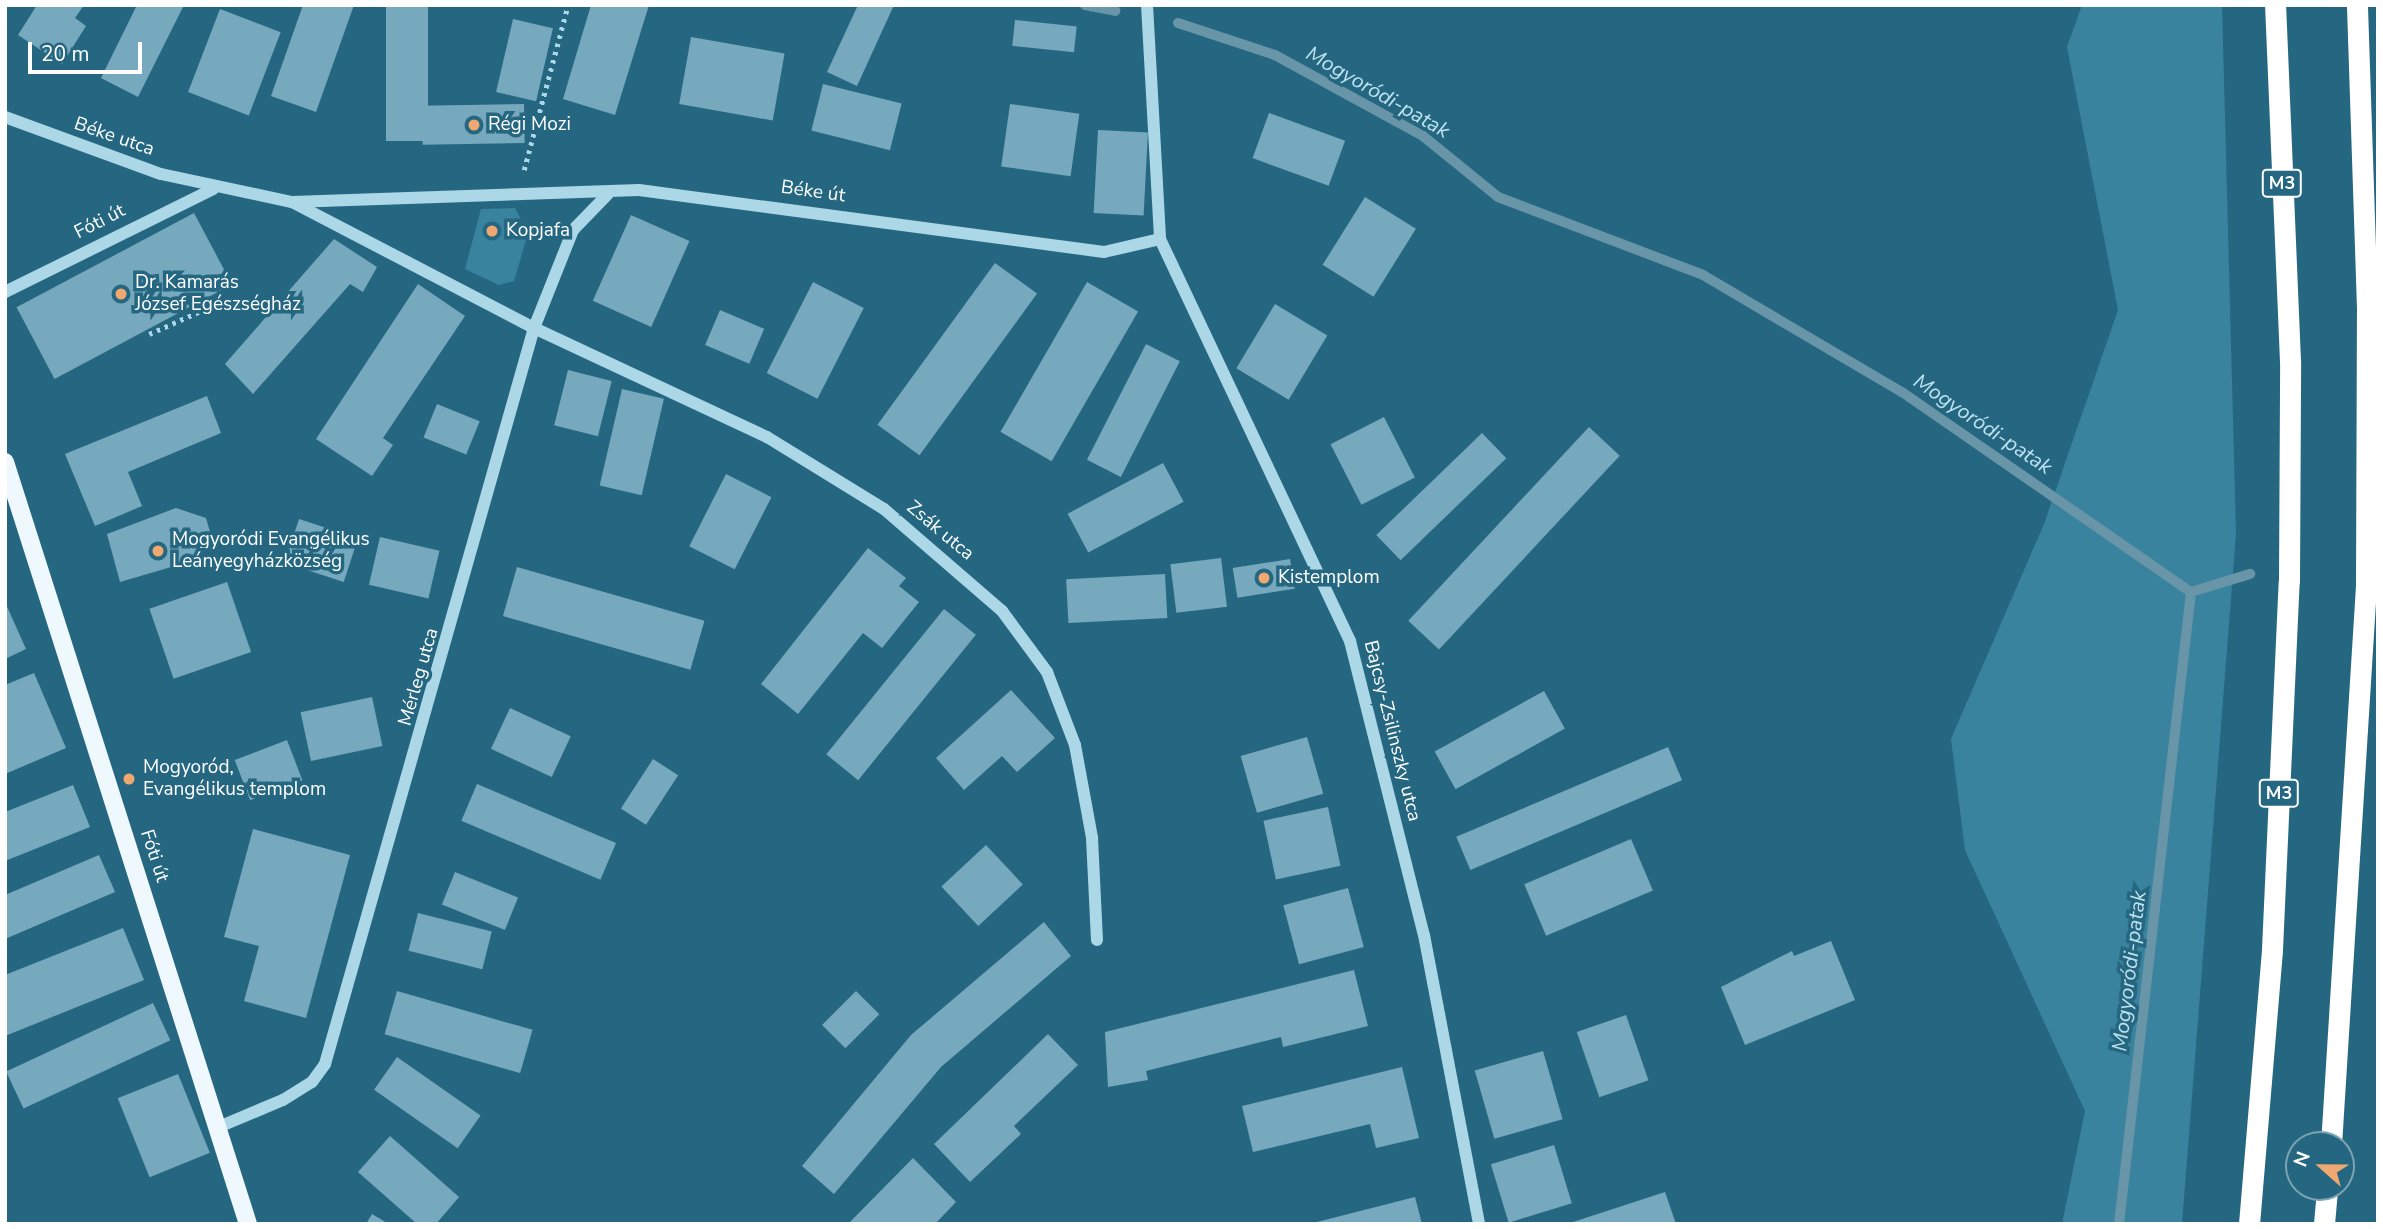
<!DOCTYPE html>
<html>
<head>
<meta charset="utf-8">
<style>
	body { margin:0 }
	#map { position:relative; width:2383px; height:1229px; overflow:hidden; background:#256781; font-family:"Nunito Sans",sans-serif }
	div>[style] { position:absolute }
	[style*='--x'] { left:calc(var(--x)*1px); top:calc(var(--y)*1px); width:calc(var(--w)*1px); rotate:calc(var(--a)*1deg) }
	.green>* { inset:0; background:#3a839e }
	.stream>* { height:10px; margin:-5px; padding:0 5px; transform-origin:5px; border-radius:5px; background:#6895a7 }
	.building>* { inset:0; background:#76a9bd; transform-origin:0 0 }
	.path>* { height:4.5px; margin-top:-2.25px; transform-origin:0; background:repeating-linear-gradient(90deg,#acd7e7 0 3.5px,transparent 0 8.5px) }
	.minor>* { height:12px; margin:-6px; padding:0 6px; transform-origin:6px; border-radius:6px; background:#acd7e7 }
	.major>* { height:18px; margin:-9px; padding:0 9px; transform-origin:9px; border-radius:9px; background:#eef8fd }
	.highway>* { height:21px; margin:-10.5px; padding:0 10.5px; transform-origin:10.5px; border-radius:10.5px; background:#fff }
	.dots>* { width:19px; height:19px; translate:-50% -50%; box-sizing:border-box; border:4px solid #256781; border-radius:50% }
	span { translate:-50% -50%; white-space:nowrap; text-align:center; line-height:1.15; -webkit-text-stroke:7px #256781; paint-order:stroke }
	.shield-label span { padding:2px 5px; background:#256781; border:2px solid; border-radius:5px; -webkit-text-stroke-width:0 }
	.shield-label { font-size:18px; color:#fff; font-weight:700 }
	.poi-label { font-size:19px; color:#fff }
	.left { translate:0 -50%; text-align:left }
	.street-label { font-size:19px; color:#fff }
	.water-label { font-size:21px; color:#bce2ef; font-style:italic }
	.frame { position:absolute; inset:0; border:7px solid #fff; pointer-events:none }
	.north { position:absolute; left:2285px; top:1131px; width:70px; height:70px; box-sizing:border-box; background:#256781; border:2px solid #7ca4b3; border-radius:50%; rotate:291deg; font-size:19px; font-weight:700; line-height:28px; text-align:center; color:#fff }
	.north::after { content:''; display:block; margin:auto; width:24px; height:32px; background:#f0a871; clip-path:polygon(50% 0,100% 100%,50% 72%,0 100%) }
	.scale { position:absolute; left:28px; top:42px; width:114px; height:32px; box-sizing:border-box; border:4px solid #fff; border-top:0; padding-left:9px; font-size:21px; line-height:24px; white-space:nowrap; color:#fff; -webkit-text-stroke:5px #256781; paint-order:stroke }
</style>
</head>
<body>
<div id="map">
	<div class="green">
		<div style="clip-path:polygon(2082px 5px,2222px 5px,2236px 534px,2182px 1224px,2062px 1224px,2085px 1111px,1965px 850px,1951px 739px,2044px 524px,2118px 310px,2067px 47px)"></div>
		<div style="clip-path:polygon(515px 208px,528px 233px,514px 281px,499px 285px,465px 269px,481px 209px)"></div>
	</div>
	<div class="stream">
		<div style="--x:1085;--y:5;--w:31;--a:11"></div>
		<div style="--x:1178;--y:23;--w:102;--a:18.3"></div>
		<div style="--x:1275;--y:55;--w:169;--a:28.7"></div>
		<div style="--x:1423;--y:136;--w:97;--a:39.1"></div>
		<div style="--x:1498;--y:197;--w:219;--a:20.8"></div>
		<div style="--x:1703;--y:275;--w:231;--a:30.5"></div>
		<div style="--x:1902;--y:392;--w:351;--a:34.7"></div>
		<div style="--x:2191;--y:592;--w:636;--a:96.5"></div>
		<div style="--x:2191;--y:592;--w:62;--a:-17"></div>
	</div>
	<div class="building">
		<div style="clip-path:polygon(37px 5px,84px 5px,75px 18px,86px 26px,62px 64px,18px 35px)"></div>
		<div style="clip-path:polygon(137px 5px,184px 5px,138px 97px,101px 78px)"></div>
		<div style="clip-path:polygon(303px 5px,354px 5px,316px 112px,271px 96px)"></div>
		<div style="left:386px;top:5px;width:42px;height:136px"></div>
		<div style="clip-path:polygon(591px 5px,649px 5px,615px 115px,563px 99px)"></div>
		<div style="clip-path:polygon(858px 5px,894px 5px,857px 86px,827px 72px)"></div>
		<div style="left:220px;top:9px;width:65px;height:89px;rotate:21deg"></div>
		<div style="left:513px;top:19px;width:41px;height:75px;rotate:13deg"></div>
		<div style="left:1015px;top:20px;width:62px;height:26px;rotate:6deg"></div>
		<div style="left:691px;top:37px;width:95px;height:68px;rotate:10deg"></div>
		<div style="left:823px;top:84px;width:81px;height:48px;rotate:14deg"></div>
		<div style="left:524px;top:104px;width:39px;height:102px;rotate:89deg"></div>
		<div style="left:1010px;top:104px;width:70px;height:63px;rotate:8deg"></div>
		<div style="left:1269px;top:113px;width:81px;height:48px;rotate:20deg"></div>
		<div style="left:1098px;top:130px;width:50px;height:83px;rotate:3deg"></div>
		<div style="left:1365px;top:197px;width:60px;height:80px;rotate:32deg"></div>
		<div style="left:194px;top:213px;width:81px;height:201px;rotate:62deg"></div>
		<div style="left:631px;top:215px;width:64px;height:94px;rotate:24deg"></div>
		<div style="clip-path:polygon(334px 239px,377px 267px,363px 292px,350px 284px,253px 394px,225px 364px)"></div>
		<div style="left:995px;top:263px;width:52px;height:200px;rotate:36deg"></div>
		<div style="left:813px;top:282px;width:57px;height:102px;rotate:27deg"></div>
		<div style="left:1087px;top:282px;width:59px;height:173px;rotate:30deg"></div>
		<div style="clip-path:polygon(418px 284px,465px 316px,383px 438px,393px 445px,372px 476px,316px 439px)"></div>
		<div style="left:1275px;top:304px;width:61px;height:75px;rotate:31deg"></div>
		<div style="left:720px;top:310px;width:48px;height:38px;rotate:23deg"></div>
		<div style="left:1146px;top:344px;width:38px;height:130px;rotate:27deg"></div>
		<div style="left:568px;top:370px;width:45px;height:57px;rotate:14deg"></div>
		<div style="left:622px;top:389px;width:43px;height:99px;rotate:13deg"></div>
		<div style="clip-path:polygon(207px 396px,221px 433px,128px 472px,142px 506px,95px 526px,65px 454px)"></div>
		<div style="left:437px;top:404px;width:46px;height:36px;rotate:22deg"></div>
		<div style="left:1384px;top:417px;width:68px;height:60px;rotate:63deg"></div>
		<div style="left:1589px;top:427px;width:42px;height:265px;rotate:43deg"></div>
		<div style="left:1482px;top:433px;width:35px;height:147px;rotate:46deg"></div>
		<div style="left:1163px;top:463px;width:44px;height:108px;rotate:62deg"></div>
		<div style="left:726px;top:474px;width:51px;height:81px;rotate:27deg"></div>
		<div style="clip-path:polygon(176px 508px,206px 518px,213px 542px,195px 560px,120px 582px,107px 534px)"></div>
		<div style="left:299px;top:519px;width:62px;height:46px;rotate:18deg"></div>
		<div style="left:380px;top:537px;width:61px;height:49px;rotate:13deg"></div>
		<div style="clip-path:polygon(868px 548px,906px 578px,899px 586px,919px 602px,882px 648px,863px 633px,798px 714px,761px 684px)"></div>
		<div style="left:1221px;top:558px;width:49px;height:51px;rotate:83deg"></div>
		<div style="left:1290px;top:559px;width:30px;height:58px;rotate:81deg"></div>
		<div style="left:517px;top:567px;width:195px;height:51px;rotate:16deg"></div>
		<div style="left:1165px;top:574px;width:44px;height:99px;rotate:87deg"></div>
		<div style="left:227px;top:582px;width:74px;height:82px;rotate:71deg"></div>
		<div style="clip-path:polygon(5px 602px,26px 649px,5px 659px)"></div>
		<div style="left:944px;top:609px;width:41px;height:187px;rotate:39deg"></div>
		<div style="clip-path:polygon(34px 673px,66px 748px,5px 774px,5px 685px)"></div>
		<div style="clip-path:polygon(1011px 690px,1055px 738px,1017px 772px,1002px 756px,964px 790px,936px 758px)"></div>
		<div style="left:1544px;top:691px;width:43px;height:125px;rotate:61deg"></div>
		<div style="left:372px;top:697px;width:50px;height:73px;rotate:78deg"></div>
		<div style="left:510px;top:708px;width:67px;height:45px;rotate:25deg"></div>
		<div style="left:1307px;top:737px;width:59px;height:69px;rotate:74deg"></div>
		<div style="left:287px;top:740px;width:43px;height:56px;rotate:69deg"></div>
		<div style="left:1668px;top:747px;width:36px;height:230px;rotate:67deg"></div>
		<div style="left:653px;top:759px;width:30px;height:59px;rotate:33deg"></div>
		<div style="left:477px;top:784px;width:151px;height:40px;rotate:23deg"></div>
		<div style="clip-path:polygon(73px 785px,90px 827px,5px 861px,5px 812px)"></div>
		<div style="left:1328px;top:807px;width:60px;height:66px;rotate:78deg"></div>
		<div style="clip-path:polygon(253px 829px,350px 855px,306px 1018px,244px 1001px,259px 946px,224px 937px)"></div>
		<div style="left:1631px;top:839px;width:56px;height:116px;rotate:67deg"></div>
		<div style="left:986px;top:845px;width:54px;height:61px;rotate:47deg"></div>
		<div style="clip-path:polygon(99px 855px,115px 892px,5px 939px,5px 895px)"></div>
		<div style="left:455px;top:872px;width:68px;height:35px;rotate:22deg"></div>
		<div style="left:1348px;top:888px;width:61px;height:67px;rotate:75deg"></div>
		<div style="left:418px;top:913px;width:76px;height:39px;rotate:14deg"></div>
		<div style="clip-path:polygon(1044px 922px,1071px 956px,941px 1067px,834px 1194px,802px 1166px,911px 1035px)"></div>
		<div style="clip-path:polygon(123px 928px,144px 980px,5px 1036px,5px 975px)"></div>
		<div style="clip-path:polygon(1831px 941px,1855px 1000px,1745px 1045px,1721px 987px,1792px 951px,1794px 956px)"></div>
		<div style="clip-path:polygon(1354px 970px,1368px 1026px,1283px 1047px,1281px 1037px,1146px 1071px,1148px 1080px,1108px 1087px,1105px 1032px)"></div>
		<div style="left:397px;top:991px;width:141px;height:45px;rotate:16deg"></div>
		<div style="left:856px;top:991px;width:33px;height:48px;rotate:45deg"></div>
		<div style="left:153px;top:1003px;width:41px;height:162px;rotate:65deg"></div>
		<div style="left:1626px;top:1015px;width:69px;height:52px;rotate:71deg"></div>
		<div style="clip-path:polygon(1048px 1034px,1078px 1065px,1014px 1126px,1021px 1134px,970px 1182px,934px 1144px)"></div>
		<div style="left:1543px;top:1051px;width:71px;height:71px;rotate:74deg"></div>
		<div style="left:397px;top:1057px;width:102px;height:40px;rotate:35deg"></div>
		<div style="clip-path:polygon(1402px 1067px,1419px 1138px,1376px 1148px,1370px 1124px,1253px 1152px,1242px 1106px)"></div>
		<div style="left:178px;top:1074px;width:85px;height:65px;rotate:68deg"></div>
		<div style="clip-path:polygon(390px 1136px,459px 1197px,436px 1224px,417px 1224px,358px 1172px)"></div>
		<div style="left:1554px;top:1145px;width:61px;height:66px;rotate:73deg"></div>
		<div style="clip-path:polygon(913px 1158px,956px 1202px,935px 1224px,848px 1224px)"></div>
		<div style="clip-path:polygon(1665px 1192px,1676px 1224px,1570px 1224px,1570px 1223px)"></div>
		<div style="clip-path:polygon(1415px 1197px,1422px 1224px,1313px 1224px,1313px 1223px)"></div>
		<div style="clip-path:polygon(372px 1214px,389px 1224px,366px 1224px)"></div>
	</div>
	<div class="path">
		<div style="--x:524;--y:170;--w:171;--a:-75.1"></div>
		<div style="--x:149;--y:334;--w:59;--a:-24"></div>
	</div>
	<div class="minor">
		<div style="--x:1147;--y:5;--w:234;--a:86.8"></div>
		<div style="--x:1160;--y:239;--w:445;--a:64.7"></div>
		<div style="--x:1350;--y:641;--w:303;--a:75.9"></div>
		<div style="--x:1424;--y:935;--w:294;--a:79.2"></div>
		<div style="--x:5;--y:117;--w:166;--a:20.1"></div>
		<div style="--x:161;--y:174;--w:134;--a:12.1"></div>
		<div style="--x:292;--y:202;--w:347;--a:-2"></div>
		<div style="--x:639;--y:190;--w:469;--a:7.6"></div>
		<div style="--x:1104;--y:252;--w:57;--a:-13.1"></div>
		<div style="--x:292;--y:202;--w:273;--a:27.5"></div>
		<div style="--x:534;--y:328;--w:257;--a:25.1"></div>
		<div style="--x:767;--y:437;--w:137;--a:31.6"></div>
		<div style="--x:884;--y:509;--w:156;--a:40.8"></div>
		<div style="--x:1002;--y:611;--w:76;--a:53.6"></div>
		<div style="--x:1047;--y:672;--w:78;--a:69"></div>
		<div style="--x:1075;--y:745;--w:95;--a:79.6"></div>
		<div style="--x:1092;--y:838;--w:102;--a:87.2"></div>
		<div style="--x:5;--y:292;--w:232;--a:-26.3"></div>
		<div style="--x:221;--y:1126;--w:67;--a:-22.8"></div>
		<div style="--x:283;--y:1100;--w:34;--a:-32"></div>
		<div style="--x:312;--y:1082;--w:22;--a:-54"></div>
		<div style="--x:325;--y:1064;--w:765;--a:-74.15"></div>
		<div style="--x:534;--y:328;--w:105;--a:-68.3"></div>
		<div style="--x:573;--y:230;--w:50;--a:-45.8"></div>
	</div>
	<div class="major">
		<div style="--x:5;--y:462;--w:800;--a:72.31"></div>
	</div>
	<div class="highway">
		<div style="--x:2331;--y:1145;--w:560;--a:-86.42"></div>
		<div style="--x:2366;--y:586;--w:278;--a:-89.8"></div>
		<div style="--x:2367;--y:308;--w:303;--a:-91.9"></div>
		<div style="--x:2249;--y:1224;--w:276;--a:-85.2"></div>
		<div style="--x:2272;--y:949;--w:368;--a:-87.4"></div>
		<div style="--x:2289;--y:581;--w:220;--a:-89.7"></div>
		<div style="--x:2290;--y:361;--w:356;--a:-92.4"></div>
		<div style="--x:2324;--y:1224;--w:37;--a:-85"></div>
	</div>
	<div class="dots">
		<div style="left:474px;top:125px;background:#f0a871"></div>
		<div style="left:492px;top:231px;background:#f0a871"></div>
		<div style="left:121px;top:294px;background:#f0a871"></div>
		<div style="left:158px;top:551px;background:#f0a871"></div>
		<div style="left:1264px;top:578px;background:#f0a871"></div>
		<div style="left:129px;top:779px;background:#f0a871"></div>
	</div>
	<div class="shield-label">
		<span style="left:2282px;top:183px">M3</span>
		<span style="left:2279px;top:793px">M3</span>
	</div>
	<div class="poi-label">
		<span class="left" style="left:488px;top:125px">Régi Mozi</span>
		<span class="left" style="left:506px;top:231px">Kopjafa</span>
		<span class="left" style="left:135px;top:294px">Dr. Kamarás<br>József Egészségház</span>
		<span class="left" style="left:172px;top:551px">Mogyoródi Evangélikus<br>Leányegyházközség</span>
		<span class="left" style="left:1278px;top:578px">Kistemplom</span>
		<span class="left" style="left:143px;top:779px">Mogyoród,<br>Evangélikus templom</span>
	</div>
	<div class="street-label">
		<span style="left:114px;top:137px;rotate:19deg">Béke utca</span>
		<span style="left:813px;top:192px;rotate:8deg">Béke út</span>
		<span style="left:100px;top:222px;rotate:-27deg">Fóti út</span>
		<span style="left:940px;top:531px;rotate:40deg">Zsák utca</span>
		<span style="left:419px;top:677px;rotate:-74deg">Mérleg utca</span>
		<span style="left:1392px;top:731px;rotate:76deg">Bajcsy-Zsilinszky utca</span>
		<span style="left:154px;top:856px;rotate:72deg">Fóti út</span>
	</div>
	<div class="water-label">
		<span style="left:1378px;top:92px;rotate:30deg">Mogyoródi-patak</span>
		<span style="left:1983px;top:424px;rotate:34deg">Mogyoródi-patak</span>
		<span style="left:2129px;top:971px;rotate:-83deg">Mogyoródi-patak</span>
	</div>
	<div class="frame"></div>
	<div class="north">N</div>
	<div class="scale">20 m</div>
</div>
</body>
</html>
